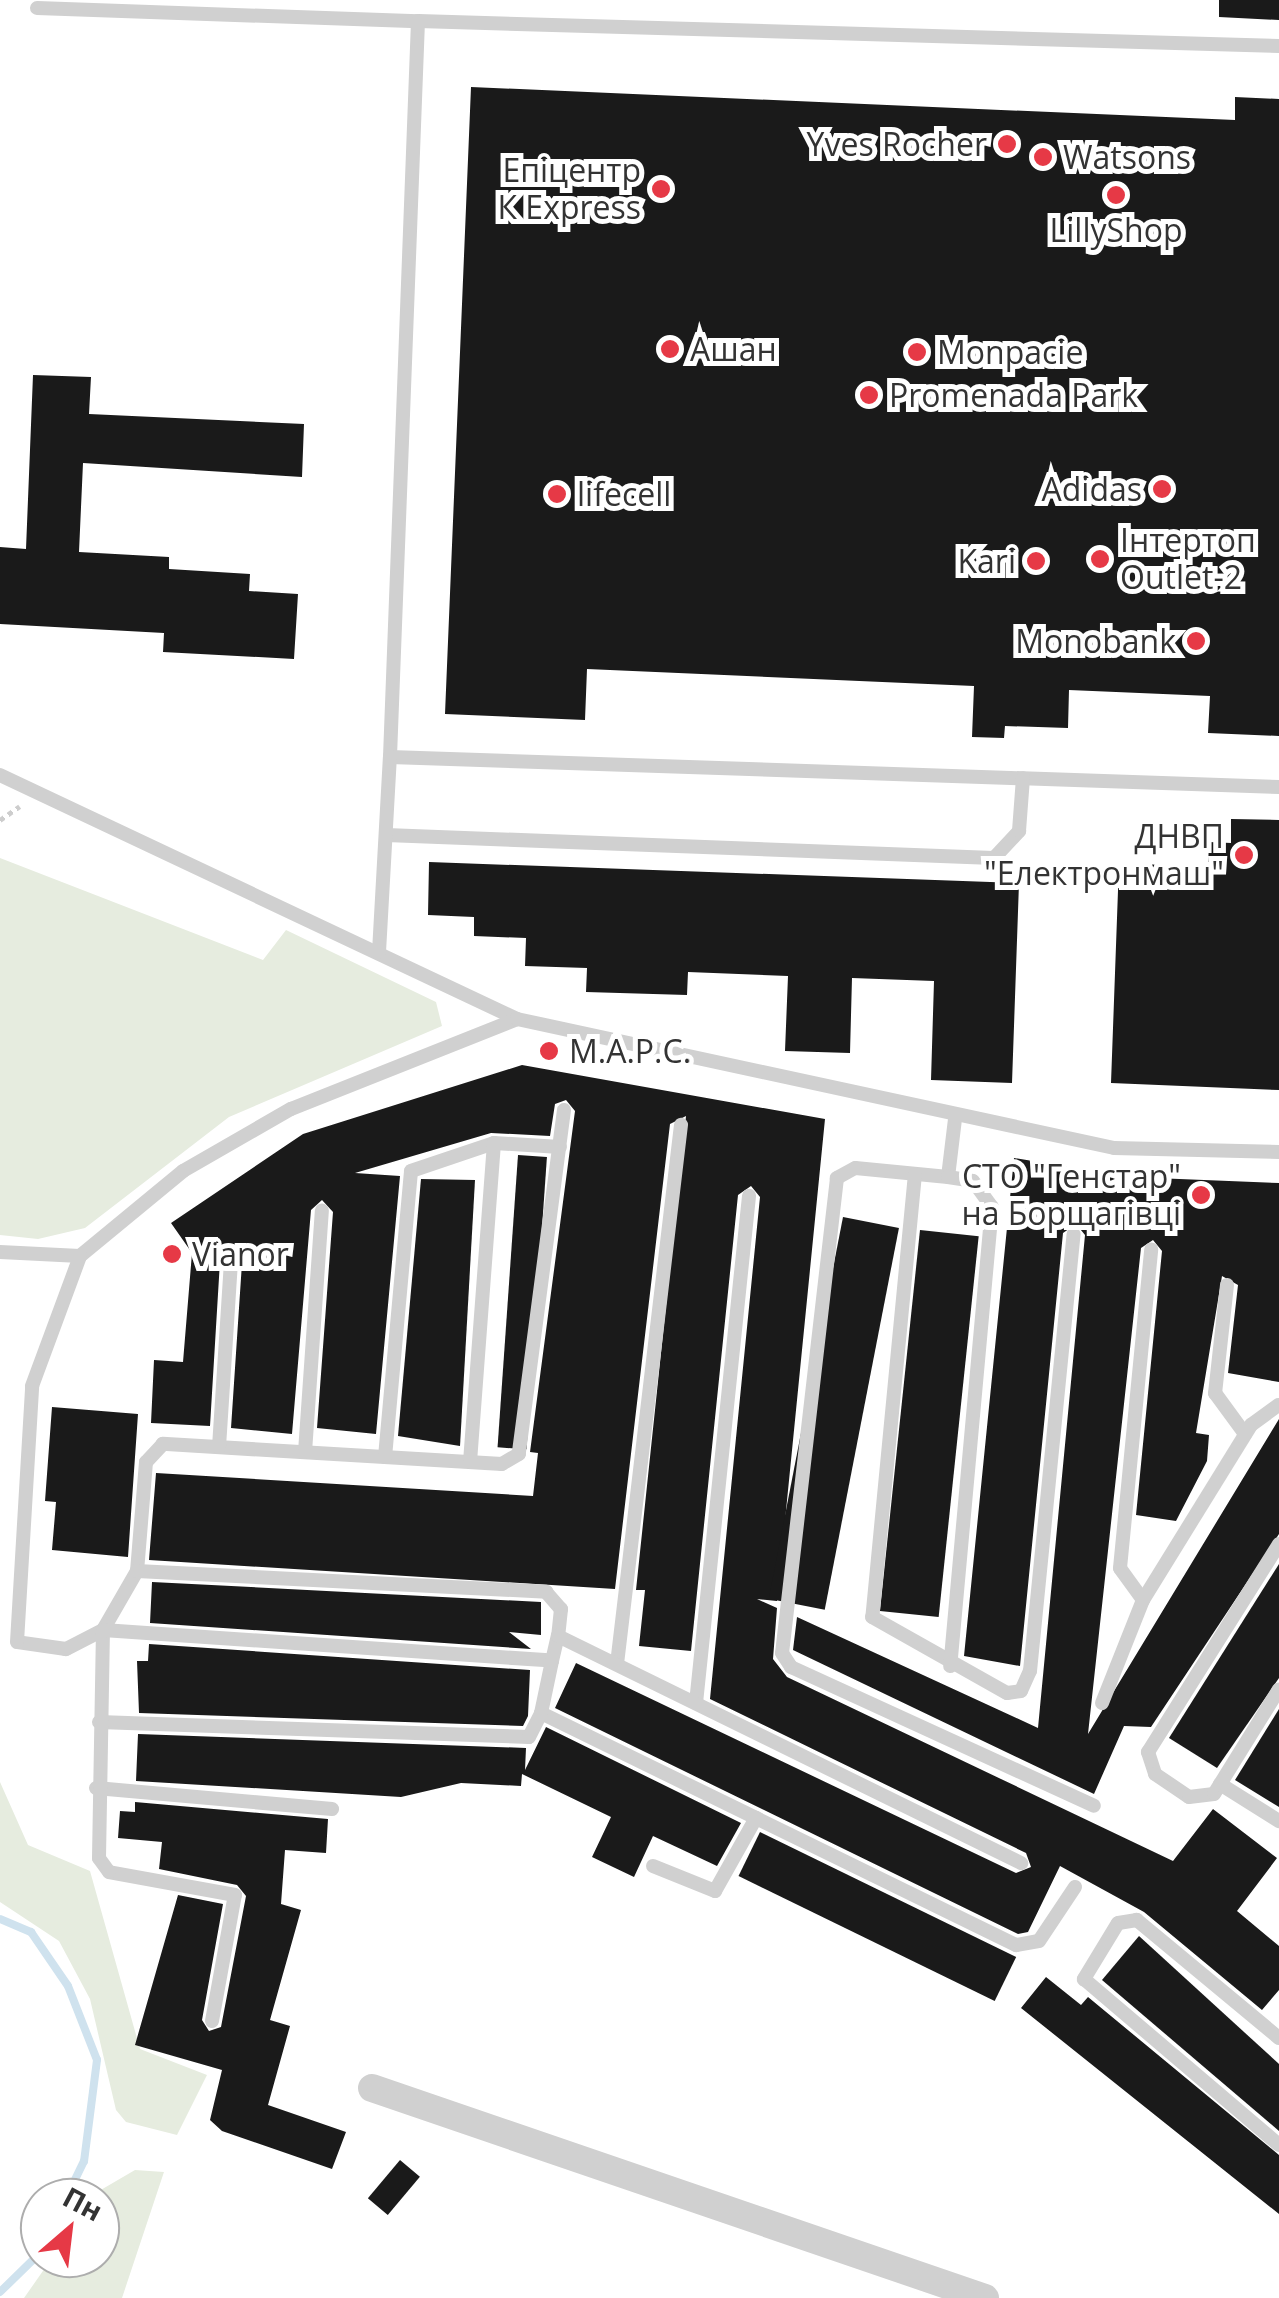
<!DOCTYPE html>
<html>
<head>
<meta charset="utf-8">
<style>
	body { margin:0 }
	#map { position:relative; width:1279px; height:2298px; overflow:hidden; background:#fff; font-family:"Open Sans",sans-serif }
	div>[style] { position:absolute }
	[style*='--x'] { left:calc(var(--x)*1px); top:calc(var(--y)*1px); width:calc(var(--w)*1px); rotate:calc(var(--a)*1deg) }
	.green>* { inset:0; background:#e6ecdf }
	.stream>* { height:8px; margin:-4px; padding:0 4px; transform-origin:4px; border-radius:4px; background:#cfe2ee }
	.building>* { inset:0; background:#1a1a1a; transform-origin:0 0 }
	.path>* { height:5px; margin-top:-2.5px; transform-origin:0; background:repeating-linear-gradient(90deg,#cdcdcd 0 5px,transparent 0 10px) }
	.lane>* { height:14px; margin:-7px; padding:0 7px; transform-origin:7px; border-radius:7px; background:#d0d0d0 }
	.street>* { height:28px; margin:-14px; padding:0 14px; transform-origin:14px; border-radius:14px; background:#d0d0d0 }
	.dots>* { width:28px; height:28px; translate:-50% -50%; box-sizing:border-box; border:5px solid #fff; border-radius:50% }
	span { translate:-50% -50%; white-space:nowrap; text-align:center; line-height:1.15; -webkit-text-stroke:10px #fff; paint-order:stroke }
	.poi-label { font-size:32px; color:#333 }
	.right { translate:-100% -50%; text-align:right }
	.left { translate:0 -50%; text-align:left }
	.north { position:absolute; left:20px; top:2178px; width:100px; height:100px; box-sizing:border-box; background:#fff; border:2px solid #adadad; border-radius:50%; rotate:28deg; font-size:28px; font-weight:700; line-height:40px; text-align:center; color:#333 }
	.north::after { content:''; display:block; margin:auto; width:35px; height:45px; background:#e63946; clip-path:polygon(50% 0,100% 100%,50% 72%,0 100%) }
</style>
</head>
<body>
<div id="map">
	<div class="green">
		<div style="clip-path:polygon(0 858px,263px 960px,286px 930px,436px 1002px,442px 1026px,229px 1117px,85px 1228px,38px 1239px,0 1235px)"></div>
		<div style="clip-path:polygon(0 1782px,28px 1845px,90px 1871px,140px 2049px,207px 2075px,177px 2135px,126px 2122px,116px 2110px,90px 1999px,59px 1941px,0 1902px)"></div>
		<div style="clip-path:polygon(135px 2170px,164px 2172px,122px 2298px,24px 2298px,52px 2258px,100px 2258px,100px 2198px,87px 2198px)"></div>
	</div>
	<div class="stream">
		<div style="--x:0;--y:1919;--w:34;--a:23"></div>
		<div style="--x:31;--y:1932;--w:65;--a:55.6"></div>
		<div style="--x:68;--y:1986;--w:79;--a:68.6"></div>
		<div style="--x:97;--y:2060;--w:102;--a:97.3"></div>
		<div style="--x:84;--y:2161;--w:41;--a:115.9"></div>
		<div style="--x:0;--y:2292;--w:56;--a:-44.3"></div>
	</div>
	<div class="building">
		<div style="clip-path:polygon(1219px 0,1279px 0,1279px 20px,1219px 17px)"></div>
		<div style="clip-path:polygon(471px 87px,1235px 120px,1235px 97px,1279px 99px,1279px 736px,1208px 733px,1210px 696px,1069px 690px,1068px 728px,1005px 726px,1004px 738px,972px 737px,974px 686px,587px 669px,585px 720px,445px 714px)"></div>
		<div style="clip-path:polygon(33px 375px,91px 377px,89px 414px,304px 424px,302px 477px,83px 463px,79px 552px,169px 557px,169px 569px,250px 574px,249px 591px,298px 594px,294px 659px,163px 652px,164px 633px,0 624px,0 547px,26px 549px)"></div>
		<div style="clip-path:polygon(1231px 819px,1279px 820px,1279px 1090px,1111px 1083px,1119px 863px,1208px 867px,1209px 842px,1231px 843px)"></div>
		<div style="clip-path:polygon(429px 862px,1019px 883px,1012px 1083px,931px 1080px,934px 981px,852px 978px,850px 1053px,785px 1051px,788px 976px,688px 972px,687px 995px,586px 992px,587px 968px,525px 966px,526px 938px,474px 936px,474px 917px,428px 915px)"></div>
		<div style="clip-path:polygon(522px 1065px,825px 1119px,777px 1601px,757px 1599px,777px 1608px,773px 1659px,787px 1677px,1173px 1861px,1213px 1809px,1277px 1858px,1237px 1911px,1279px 1946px,1279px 1990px,1262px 2010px,1144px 1912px,1060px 1866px,1028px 1932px,1018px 1934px,555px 1708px,576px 1663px,1016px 1873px,1031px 1867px,1026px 1853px,710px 1699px,760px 1197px,751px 1186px,738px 1195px,691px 1651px,639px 1646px,645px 1590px,636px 1590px,686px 1116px,670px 1124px,615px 1589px,149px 1560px,156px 1473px,533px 1496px,538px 1453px,530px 1452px,575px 1111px,566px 1100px,555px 1104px,550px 1136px,491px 1133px,355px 1173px,400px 1176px,376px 1434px,317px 1428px,333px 1212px,322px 1200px,311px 1210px,292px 1434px,231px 1428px,242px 1263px,233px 1252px,220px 1261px,210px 1426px,151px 1423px,154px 1360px,183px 1362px,192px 1253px,171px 1223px,303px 1134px)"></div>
		<div style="left:518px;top:1155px;width:29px;height:293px;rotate:4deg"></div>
		<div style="clip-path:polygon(1014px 1158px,1130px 1177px,1279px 1183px,1279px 1382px,1228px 1373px,1238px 1285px,1222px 1276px,1196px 1433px,1209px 1435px,1207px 1461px,1176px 1521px,1136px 1515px,1162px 1251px,1153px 1240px,1141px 1248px,1088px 1734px,1279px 1419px,1279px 1534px,1151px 1727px,1124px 1726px,1094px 1794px,793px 1650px,797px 1617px,1038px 1728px,1085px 1235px,1076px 1224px,1063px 1233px,1020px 1666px,964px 1656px)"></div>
		<div style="clip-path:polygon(421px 1179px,475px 1180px,460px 1446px,398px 1436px)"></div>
		<div style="left:843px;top:1217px;width:57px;height:389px;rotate:11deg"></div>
		<div style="left:920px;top:1230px;width:59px;height:383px;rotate:6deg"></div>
		<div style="clip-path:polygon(52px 1407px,138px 1414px,128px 1557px,52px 1550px,56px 1502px,45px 1501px)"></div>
		<div style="clip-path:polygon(1279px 1564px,1279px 1678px,1217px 1768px,1169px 1738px)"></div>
		<div style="clip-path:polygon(152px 1582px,541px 1602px,541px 1635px,509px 1632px,531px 1649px,150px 1623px)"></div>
		<div style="clip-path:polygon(149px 1644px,530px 1670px,528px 1716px,523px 1726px,139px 1713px,137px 1661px,148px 1661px)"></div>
		<div style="clip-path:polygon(1279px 1709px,1279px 1807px,1235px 1780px)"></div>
		<div style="clip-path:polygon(546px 1727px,741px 1823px,717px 1866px,653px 1836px,634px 1877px,592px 1857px,611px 1817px,522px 1774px,521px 1786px,461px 1783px,401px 1797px,136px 1781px,138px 1734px,526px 1748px,525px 1770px)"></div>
		<div style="clip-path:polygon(135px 1802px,328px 1819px,326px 1853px,285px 1850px,281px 1904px,301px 1910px,270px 2020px,290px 2026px,268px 2105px,346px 2132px,332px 2169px,222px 2131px,210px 2120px,222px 2070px,135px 2045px,178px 1895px,223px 1904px,202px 2020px,209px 2031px,221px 2027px,246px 1896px,237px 1885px,159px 1869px,162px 1842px,118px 1838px,120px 1811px,135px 1812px)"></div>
		<div style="left:760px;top:1832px;width:285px;height:49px;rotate:26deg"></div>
		<div style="clip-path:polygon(1139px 1936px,1279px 2064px,1279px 2131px,1102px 1980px)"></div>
		<div style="clip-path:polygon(1046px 1977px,1081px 2005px,1088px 1997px,1279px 2155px,1279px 2214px,1021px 2008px)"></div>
		<div style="left:400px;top:2160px;width:26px;height:50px;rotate:40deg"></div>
	</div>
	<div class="path">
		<div style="--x:0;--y:820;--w:24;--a:-35"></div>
	</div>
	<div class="lane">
		<div style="--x:37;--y:8;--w:381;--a:2"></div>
		<div style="--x:1279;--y:46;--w:861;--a:-178.34"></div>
		<div style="--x:418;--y:21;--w:737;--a:92.18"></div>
		<div style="--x:390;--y:757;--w:890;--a:1.93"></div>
		<div style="--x:0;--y:775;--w:572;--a:25.27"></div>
		<div style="--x:386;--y:835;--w:608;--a:2.17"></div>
		<div style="--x:994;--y:858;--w:37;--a:-47"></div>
		<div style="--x:1019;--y:831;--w:53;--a:-85.7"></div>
		<div style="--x:379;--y:952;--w:195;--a:-86.8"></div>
		<div style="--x:564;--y:1110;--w:347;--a:97.5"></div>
		<div style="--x:519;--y:1454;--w:20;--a:150"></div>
		<div style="--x:502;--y:1464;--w:340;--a:-176.6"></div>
		<div style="--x:163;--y:1444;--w:25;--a:133"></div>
		<div style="--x:146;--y:1462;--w:109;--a:94.7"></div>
		<div style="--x:137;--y:1571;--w:68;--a:120"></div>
		<div style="--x:103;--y:1630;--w:42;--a:152.8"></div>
		<div style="--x:66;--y:1649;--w:49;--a:-171.9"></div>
		<div style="--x:17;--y:1642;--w:256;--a:-86.6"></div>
		<div style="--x:32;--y:1386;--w:139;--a:-69.7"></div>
		<div style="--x:80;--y:1256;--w:134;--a:-39.5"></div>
		<div style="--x:183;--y:1171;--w:125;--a:-29.9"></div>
		<div style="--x:291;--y:1109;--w:243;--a:-21.7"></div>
		<div style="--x:517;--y:1019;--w:611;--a:12.19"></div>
		<div style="--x:1114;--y:1148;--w:165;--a:1.4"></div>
		<div style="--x:955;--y:1119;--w:58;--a:96.9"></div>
		<div style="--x:948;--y:1177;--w:93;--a:-174.5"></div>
		<div style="--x:855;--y:1168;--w:21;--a:151"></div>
		<div style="--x:837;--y:1178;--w:478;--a:96.6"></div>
		<div style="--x:782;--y:1653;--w:17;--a:57"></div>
		<div style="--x:791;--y:1667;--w:333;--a:24.6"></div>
		<div style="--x:915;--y:1174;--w:445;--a:95.5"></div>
		<div style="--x:872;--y:1617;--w:155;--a:29.4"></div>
		<div style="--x:1007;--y:1693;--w:14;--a:-8"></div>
		<div style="--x:1021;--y:1691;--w:22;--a:-66"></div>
		<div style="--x:1030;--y:1671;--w:439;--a:-84.3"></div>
		<div style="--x:948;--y:1177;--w:25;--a:9"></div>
		<div style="--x:973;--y:1181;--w:32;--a:54"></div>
		<div style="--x:992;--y:1207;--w:461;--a:95.2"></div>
		<div style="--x:0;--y:1252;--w:80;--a:2.9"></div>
		<div style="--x:1227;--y:1285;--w:109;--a:96.3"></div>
		<div style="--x:1215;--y:1393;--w:51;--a:53.8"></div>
		<div style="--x:219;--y:1447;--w:185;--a:-86.3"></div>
		<div style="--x:305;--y:1452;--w:242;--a:-86"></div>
		<div style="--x:385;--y:1457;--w:287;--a:-84.8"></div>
		<div style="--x:411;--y:1171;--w:88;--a:-18.6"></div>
		<div style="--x:494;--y:1143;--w:66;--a:3.5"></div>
		<div style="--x:470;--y:1462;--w:320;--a:-85.7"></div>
		<div style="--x:1279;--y:1544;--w:246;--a:122.2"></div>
		<div style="--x:1148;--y:1752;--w:23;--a:72"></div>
		<div style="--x:1155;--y:1774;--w:41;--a:34.1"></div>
		<div style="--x:1189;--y:1797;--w:25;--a:-7"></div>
		<div style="--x:1214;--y:1794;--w:123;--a:-58.2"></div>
		<div style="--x:137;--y:1571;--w:410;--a:2.9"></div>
		<div style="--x:546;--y:1592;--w:23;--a:49"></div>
		<div style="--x:561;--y:1609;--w:27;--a:96"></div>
		<div style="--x:1143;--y:1600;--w:39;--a:-126"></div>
		<div style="--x:1120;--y:1568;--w:320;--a:-84.4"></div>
		<div style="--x:552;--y:1661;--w:53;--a:101.9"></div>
		<div style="--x:541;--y:1713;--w:529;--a:26.03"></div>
		<div style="--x:1016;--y:1945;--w:23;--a:-10"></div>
		<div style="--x:1039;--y:1941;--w:65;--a:-56.3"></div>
		<div style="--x:617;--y:1664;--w:543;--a:-83.23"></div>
		<div style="--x:696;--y:1703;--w:510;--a:-84.03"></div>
		<div style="--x:1102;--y:1703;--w:111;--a:-68.3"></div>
		<div style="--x:1143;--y:1600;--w:206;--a:-58.3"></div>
		<div style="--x:1251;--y:1425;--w:34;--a:-36"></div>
		<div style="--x:99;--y:1722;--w:430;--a:2"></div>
		<div style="--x:529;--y:1737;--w:27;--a:-63"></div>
		<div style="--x:1220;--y:1784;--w:70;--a:32.1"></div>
		<div style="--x:96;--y:1788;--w:237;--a:5.1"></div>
		<div style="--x:653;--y:1866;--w:67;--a:22"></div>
		<div style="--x:715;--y:1891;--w:84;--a:-60.7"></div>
		<div style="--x:212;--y:2021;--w:128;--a:-79.7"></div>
		<div style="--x:235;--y:1895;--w:128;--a:-169.7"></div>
		<div style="--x:109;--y:1872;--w:17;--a:-126"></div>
		<div style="--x:99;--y:1858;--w:228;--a:-89"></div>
		<div style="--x:103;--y:1630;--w:450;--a:3.9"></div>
		<div style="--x:552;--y:1661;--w:26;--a:-77"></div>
		<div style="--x:558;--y:1636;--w:516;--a:26.12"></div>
		<div style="--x:1279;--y:2038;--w:185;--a:-140.3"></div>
		<div style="--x:1137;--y:1920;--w:19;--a:171"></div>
		<div style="--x:1118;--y:1923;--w:66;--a:121.3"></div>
		<div style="--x:1084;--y:1979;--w:256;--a:40.4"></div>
	</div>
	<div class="street">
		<div style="--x:372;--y:2088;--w:648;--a:18.91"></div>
	</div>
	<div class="dots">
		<div style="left:1007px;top:144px;background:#e63946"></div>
		<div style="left:1043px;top:157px;background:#e63946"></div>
		<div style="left:661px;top:189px;background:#e63946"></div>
		<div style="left:1116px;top:195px;background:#e63946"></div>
		<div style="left:670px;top:349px;background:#e63946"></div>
		<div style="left:917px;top:352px;background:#e63946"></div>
		<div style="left:869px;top:395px;background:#e63946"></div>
		<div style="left:1162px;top:489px;background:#e63946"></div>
		<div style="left:557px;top:494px;background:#e63946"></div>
		<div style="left:1100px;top:559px;background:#e63946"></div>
		<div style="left:1036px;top:561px;background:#e63946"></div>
		<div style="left:1196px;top:641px;background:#e63946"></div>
		<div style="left:1244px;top:855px;background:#e63946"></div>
		<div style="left:549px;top:1051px;background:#e63946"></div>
		<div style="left:1201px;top:1195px;background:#e63946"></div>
		<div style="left:172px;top:1254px;background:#e63946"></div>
	</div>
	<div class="poi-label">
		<span class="right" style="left:987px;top:144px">Yves Rocher</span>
		<span class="left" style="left:1063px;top:157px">Watsons</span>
		<span class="right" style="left:641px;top:189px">Епіцентр<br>К Express</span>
		<span style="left:1116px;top:230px">LillyShop</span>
		<span class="left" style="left:690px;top:349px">Ашан</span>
		<span class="left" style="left:937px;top:352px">Monpacie</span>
		<span class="left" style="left:889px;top:395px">Promenada Park</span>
		<span class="right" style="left:1142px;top:489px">Adidas</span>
		<span class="left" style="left:577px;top:494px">lifecell</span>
		<span class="left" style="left:1120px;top:559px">Інтертоп<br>Outlet-2</span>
		<span class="right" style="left:1016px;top:561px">Kari</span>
		<span class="right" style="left:1176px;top:641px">Monobank</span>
		<span class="right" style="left:1224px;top:855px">ДНВП<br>"Електронмаш"</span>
		<span class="left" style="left:569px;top:1051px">М.А.Р.С.</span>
		<span class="right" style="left:1181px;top:1195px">СТО "Генстар"<br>на Борщагівці</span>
		<span class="left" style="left:192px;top:1254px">Vianor</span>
	</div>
	<div class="north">Пн</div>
</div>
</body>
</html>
